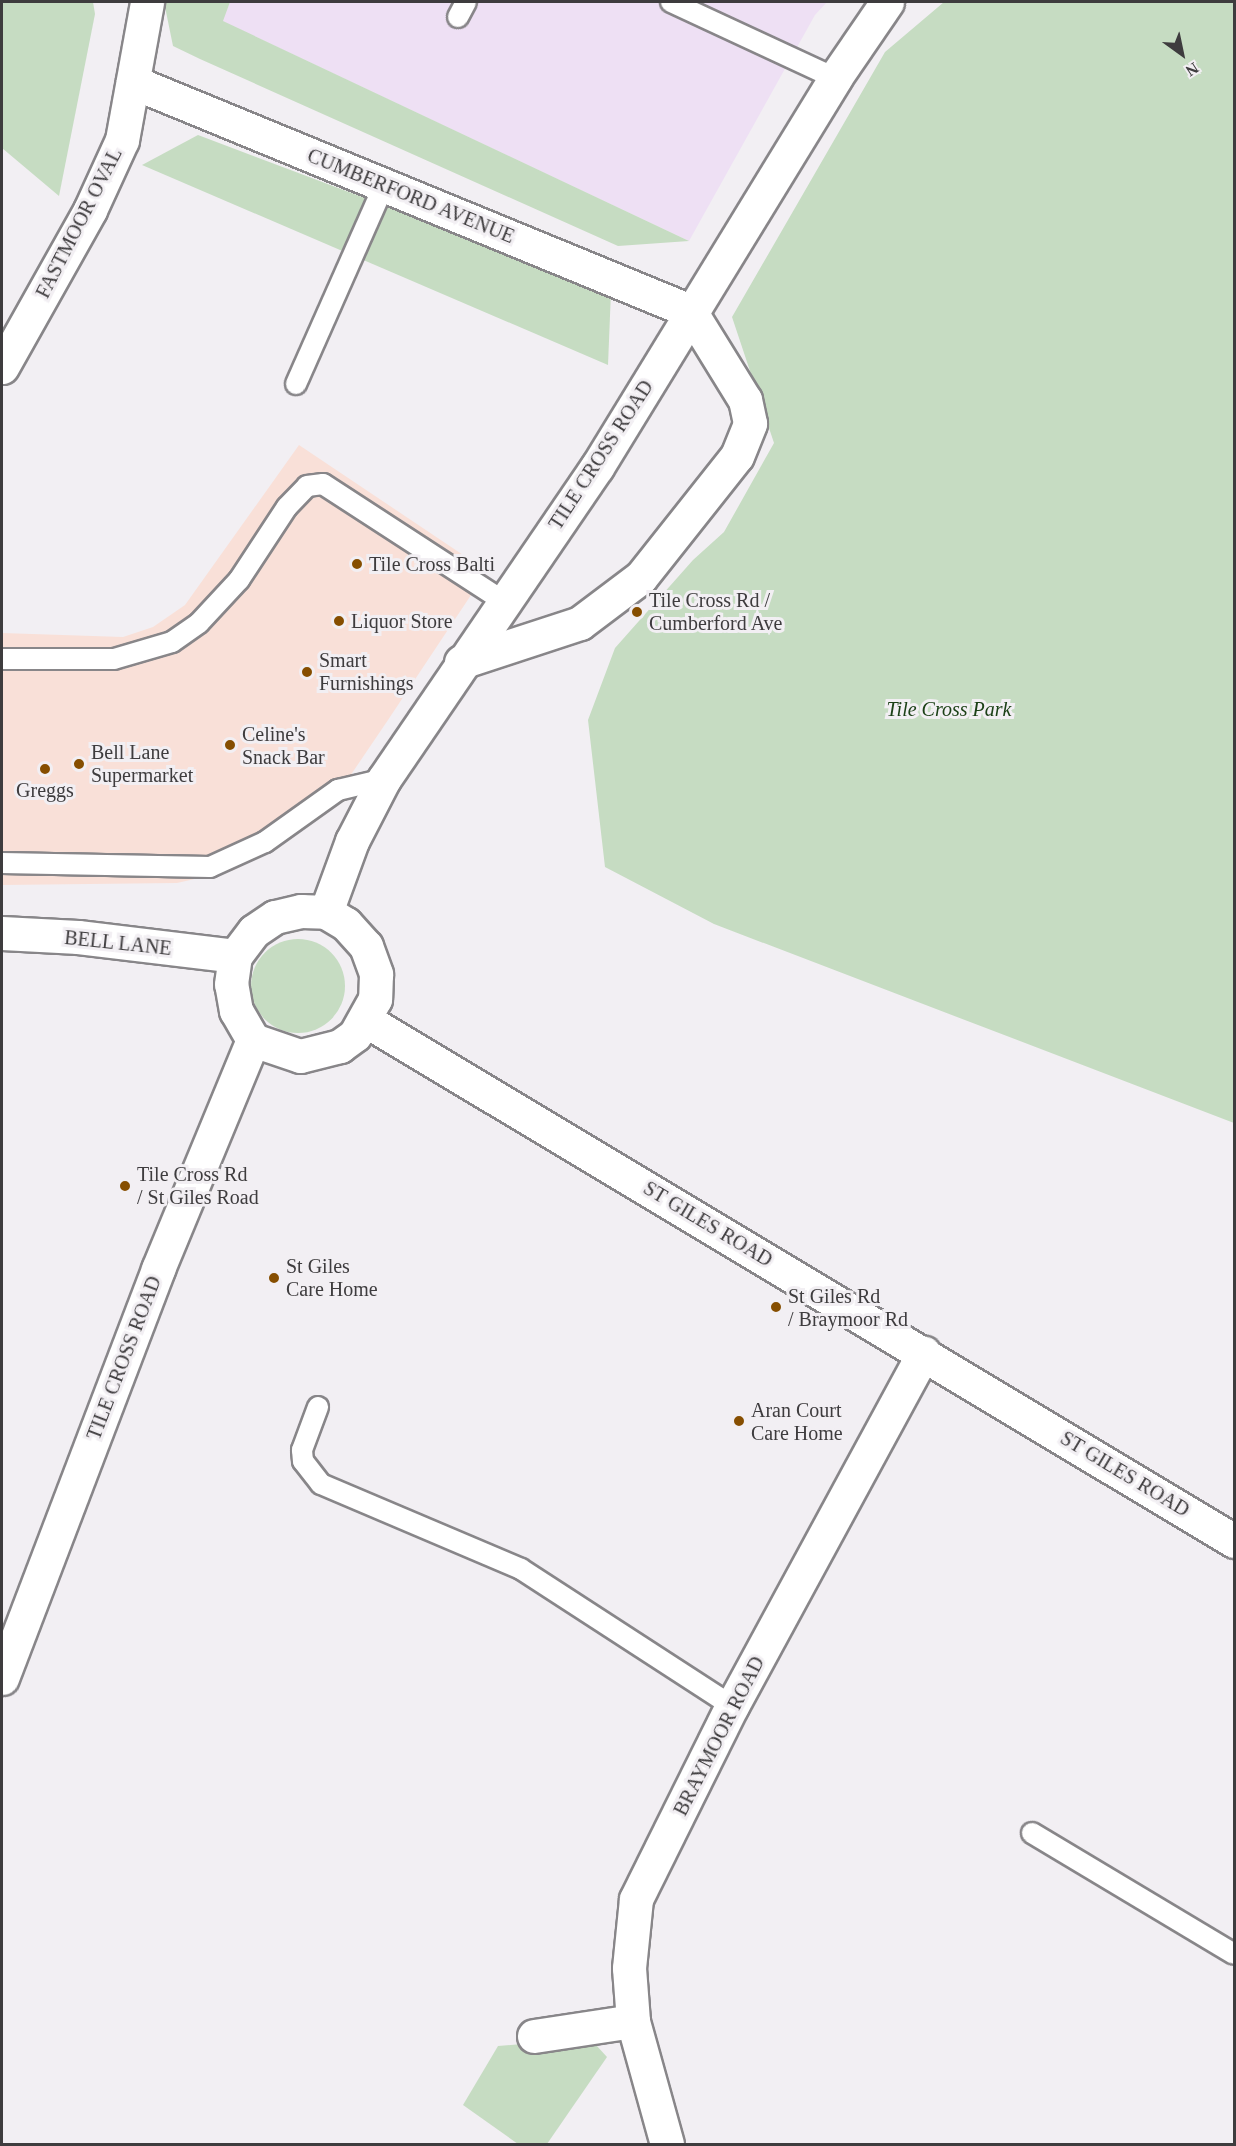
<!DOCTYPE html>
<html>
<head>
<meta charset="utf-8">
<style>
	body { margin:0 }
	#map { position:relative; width:1236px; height:2146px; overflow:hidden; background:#f2eff3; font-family:Georgia,serif }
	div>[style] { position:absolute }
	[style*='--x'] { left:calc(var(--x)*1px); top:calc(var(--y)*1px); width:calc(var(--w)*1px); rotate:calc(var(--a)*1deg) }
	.commercial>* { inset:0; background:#f9e0d8 }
	.industrial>* { inset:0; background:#eee0f4 }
	.green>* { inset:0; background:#c6dcc2 }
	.round { border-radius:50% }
	.roads { filter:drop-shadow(2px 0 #888689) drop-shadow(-2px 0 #888689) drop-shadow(0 2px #888689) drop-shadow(0 -2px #888689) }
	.service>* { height:20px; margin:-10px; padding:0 10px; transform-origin:10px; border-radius:10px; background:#fff }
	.minor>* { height:33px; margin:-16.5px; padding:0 16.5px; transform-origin:16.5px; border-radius:16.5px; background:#fff }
	.tertiary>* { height:33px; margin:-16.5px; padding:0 16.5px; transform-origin:16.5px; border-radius:16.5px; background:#fff }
	.dots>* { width:16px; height:16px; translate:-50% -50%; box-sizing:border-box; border:3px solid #f2eff3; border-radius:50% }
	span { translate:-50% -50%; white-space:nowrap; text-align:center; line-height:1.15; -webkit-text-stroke:6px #f2eff3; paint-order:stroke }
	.street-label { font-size:20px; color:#3e3c3e }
	.poi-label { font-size:20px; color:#3e3c3e }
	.left { translate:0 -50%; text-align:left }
	.park-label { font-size:20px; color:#1c4117; font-style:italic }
	.frame { position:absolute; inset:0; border:3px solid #3e3c3e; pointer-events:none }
	.north { position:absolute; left:1152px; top:24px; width:60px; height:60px; -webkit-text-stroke:4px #f2eff3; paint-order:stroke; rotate:147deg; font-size:16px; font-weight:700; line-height:24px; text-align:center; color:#3e3c3e }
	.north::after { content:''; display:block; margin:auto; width:21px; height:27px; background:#3e3c3e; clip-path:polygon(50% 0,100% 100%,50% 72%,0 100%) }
</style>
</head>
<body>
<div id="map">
	<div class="commercial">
		<div style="clip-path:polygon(299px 445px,487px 571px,388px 720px,325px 813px,234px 870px,177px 883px,2px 885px,2px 633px,123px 637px,153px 627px,185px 605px)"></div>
	</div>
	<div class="industrial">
		<div style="clip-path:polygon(230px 2px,827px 2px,815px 15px,689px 241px,222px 21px)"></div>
	</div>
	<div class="green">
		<div style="clip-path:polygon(2px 2px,93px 2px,95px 14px,59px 196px,2px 148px)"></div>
		<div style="clip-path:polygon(164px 2px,230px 2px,223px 21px,689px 241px,618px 246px,200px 59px,173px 46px)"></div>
		<div style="clip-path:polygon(944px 2px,1234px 2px,1234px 1123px,714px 924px,605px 867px,588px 720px,615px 648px,693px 560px,724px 532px,774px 443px,732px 317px,885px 52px)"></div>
		<div style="clip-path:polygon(198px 135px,611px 291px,608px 365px,142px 165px)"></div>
		<div class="round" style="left:251px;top:939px;width:94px;height:94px"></div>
		<div style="clip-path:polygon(578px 2039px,596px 2045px,607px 2057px,547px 2144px,518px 2144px,463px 2105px,498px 2046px)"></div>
	</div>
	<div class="roads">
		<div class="service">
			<div style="--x:671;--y:2;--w:181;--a:24.9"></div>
			<div style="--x:458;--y:17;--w:17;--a:-62"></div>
			<div style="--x:296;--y:384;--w:218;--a:-66.1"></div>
			<div style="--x:2;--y:659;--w:112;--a:0"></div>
			<div style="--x:114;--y:659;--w:60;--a:-16.3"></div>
			<div style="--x:172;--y:642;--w:33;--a:-35"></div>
			<div style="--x:199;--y:623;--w:59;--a:-47.1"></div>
			<div style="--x:239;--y:580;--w:87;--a:-56.7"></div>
			<div style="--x:287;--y:507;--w:29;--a:-46"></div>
			<div style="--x:307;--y:486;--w:16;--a:-7"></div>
			<div style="--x:323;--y:484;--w:215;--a:33"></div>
			<div style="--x:2;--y:863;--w:208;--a:1.1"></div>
			<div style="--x:210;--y:867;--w:60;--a:-24.4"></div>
			<div style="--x:265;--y:842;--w:90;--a:-35.5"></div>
			<div style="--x:338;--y:790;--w:47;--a:-13.4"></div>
			<div style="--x:318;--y:1407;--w:46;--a:110.4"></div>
			<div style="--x:302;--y:1450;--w:11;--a:85"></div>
			<div style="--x:303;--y:1461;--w:29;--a:52"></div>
			<div style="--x:321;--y:1484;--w:217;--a:23"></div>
			<div style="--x:521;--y:1569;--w:252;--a:33"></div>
			<div style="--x:1032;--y:1833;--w:235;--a:30.9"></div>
		</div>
		<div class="minor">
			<div style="--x:133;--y:82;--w:602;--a:22.35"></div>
			<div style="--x:2;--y:367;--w:180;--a:-60.7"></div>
			<div style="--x:90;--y:210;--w:77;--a:-65.4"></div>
			<div style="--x:122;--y:140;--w:140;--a:-79.7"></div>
			<div style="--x:461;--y:662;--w:125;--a:-18.1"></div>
			<div style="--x:580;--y:623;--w:76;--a:-37"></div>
			<div style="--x:641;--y:577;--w:154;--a:-51.6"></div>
			<div style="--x:737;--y:456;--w:35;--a:-68"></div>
			<div style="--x:750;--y:423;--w:24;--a:-102"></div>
			<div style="--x:745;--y:400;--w:105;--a:-121.7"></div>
			<div style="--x:326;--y:912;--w:76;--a:-69.9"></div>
			<div style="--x:352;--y:841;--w:70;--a:-62.7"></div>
			<div style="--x:384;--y:779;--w:378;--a:-55.7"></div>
			<div style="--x:597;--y:467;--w:456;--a:-58.5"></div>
			<div style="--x:835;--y:78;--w:92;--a:-55.6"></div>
			<div style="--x:534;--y:2036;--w:100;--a:-8.6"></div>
			<div style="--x:667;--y:2144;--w:128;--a:-105.5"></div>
			<div style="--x:633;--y:2021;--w:53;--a:-94.3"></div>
			<div style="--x:629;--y:1968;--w:69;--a:-84.2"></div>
			<div style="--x:636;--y:1899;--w:216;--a:-63.6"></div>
			<div style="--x:732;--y:1706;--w:402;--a:-61.5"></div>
		</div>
		<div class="tertiary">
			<div style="--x:301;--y:911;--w:25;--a:2"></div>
			<div style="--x:326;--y:912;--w:23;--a:31"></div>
			<div style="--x:346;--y:924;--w:30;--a:48"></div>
			<div style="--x:366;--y:946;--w:30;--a:70"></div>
			<div style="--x:376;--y:974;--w:25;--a:92"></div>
			<div style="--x:375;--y:999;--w:41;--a:119.1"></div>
			<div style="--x:355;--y:1035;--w:19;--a:144"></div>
			<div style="--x:340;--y:1046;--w:41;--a:166"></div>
			<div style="--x:300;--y:1056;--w:50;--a:-161.2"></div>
			<div style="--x:253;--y:1040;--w:34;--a:-120"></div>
			<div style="--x:236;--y:1011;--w:27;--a:-100"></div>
			<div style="--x:231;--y:984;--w:28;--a:-82"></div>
			<div style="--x:235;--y:956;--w:31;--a:-53"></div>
			<div style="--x:254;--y:931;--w:25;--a:-34"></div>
			<div style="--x:275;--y:917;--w:27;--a:-13"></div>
			<div style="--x:2;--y:933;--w:76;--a:3"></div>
			<div style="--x:78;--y:937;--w:158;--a:6.9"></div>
			<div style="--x:367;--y:1021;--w:1011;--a:30.95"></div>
			<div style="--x:2;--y:1678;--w:438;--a:-69.1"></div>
			<div style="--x:158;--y:1269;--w:248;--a:-67.5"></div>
		</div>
	</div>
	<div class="dots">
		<div style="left:357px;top:564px;background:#864e00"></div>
		<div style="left:637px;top:612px;background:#864e00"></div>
		<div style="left:339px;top:621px;background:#864e00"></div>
		<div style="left:307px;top:672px;background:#864e00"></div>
		<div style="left:230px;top:745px;background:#864e00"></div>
		<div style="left:79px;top:764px;background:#864e00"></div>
		<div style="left:45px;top:769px;background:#864e00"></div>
		<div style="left:125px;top:1186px;background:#864e00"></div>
		<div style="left:274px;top:1278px;background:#864e00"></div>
		<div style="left:776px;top:1307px;background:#864e00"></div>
		<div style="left:739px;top:1421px;background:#864e00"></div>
	</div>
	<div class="street-label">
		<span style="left:411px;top:196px;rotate:22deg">CUMBERFORD AVENUE</span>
		<span style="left:79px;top:223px;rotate:-63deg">FASTMOOR OVAL</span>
		<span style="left:601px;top:455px;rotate:-57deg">TILE CROSS ROAD</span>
		<span style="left:118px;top:943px;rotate:6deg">BELL LANE</span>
		<span style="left:708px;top:1224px;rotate:31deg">ST GILES ROAD</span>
		<span style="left:124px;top:1358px;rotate:-69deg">TILE CROSS ROAD</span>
		<span style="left:1125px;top:1474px;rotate:31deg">ST GILES ROAD</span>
		<span style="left:719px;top:1736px;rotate:-63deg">BRAYMOOR ROAD</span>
	</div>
	<div class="poi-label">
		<span class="left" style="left:369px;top:564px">Tile Cross Balti</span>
		<span class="left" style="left:649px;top:612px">Tile Cross Rd /<br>Cumberford Ave</span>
		<span class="left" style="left:351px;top:621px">Liquor Store</span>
		<span class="left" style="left:319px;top:672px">Smart<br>Furnishings</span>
		<span class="left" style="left:242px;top:746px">Celine's<br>Snack Bar</span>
		<span class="left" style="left:91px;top:764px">Bell Lane<br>Supermarket</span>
		<span style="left:45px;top:790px">Greggs</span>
		<span class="left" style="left:137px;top:1186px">Tile Cross Rd<br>/ St Giles Road</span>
		<span class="left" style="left:286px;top:1278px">St Giles<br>Care Home</span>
		<span class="left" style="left:788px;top:1308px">St Giles Rd<br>/ Braymoor Rd</span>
		<span class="left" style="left:751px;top:1422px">Aran Court<br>Care Home</span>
	</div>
	<div class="park-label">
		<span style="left:949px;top:709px">Tile Cross Park</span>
	</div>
	<div class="frame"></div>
	<div class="north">N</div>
</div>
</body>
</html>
